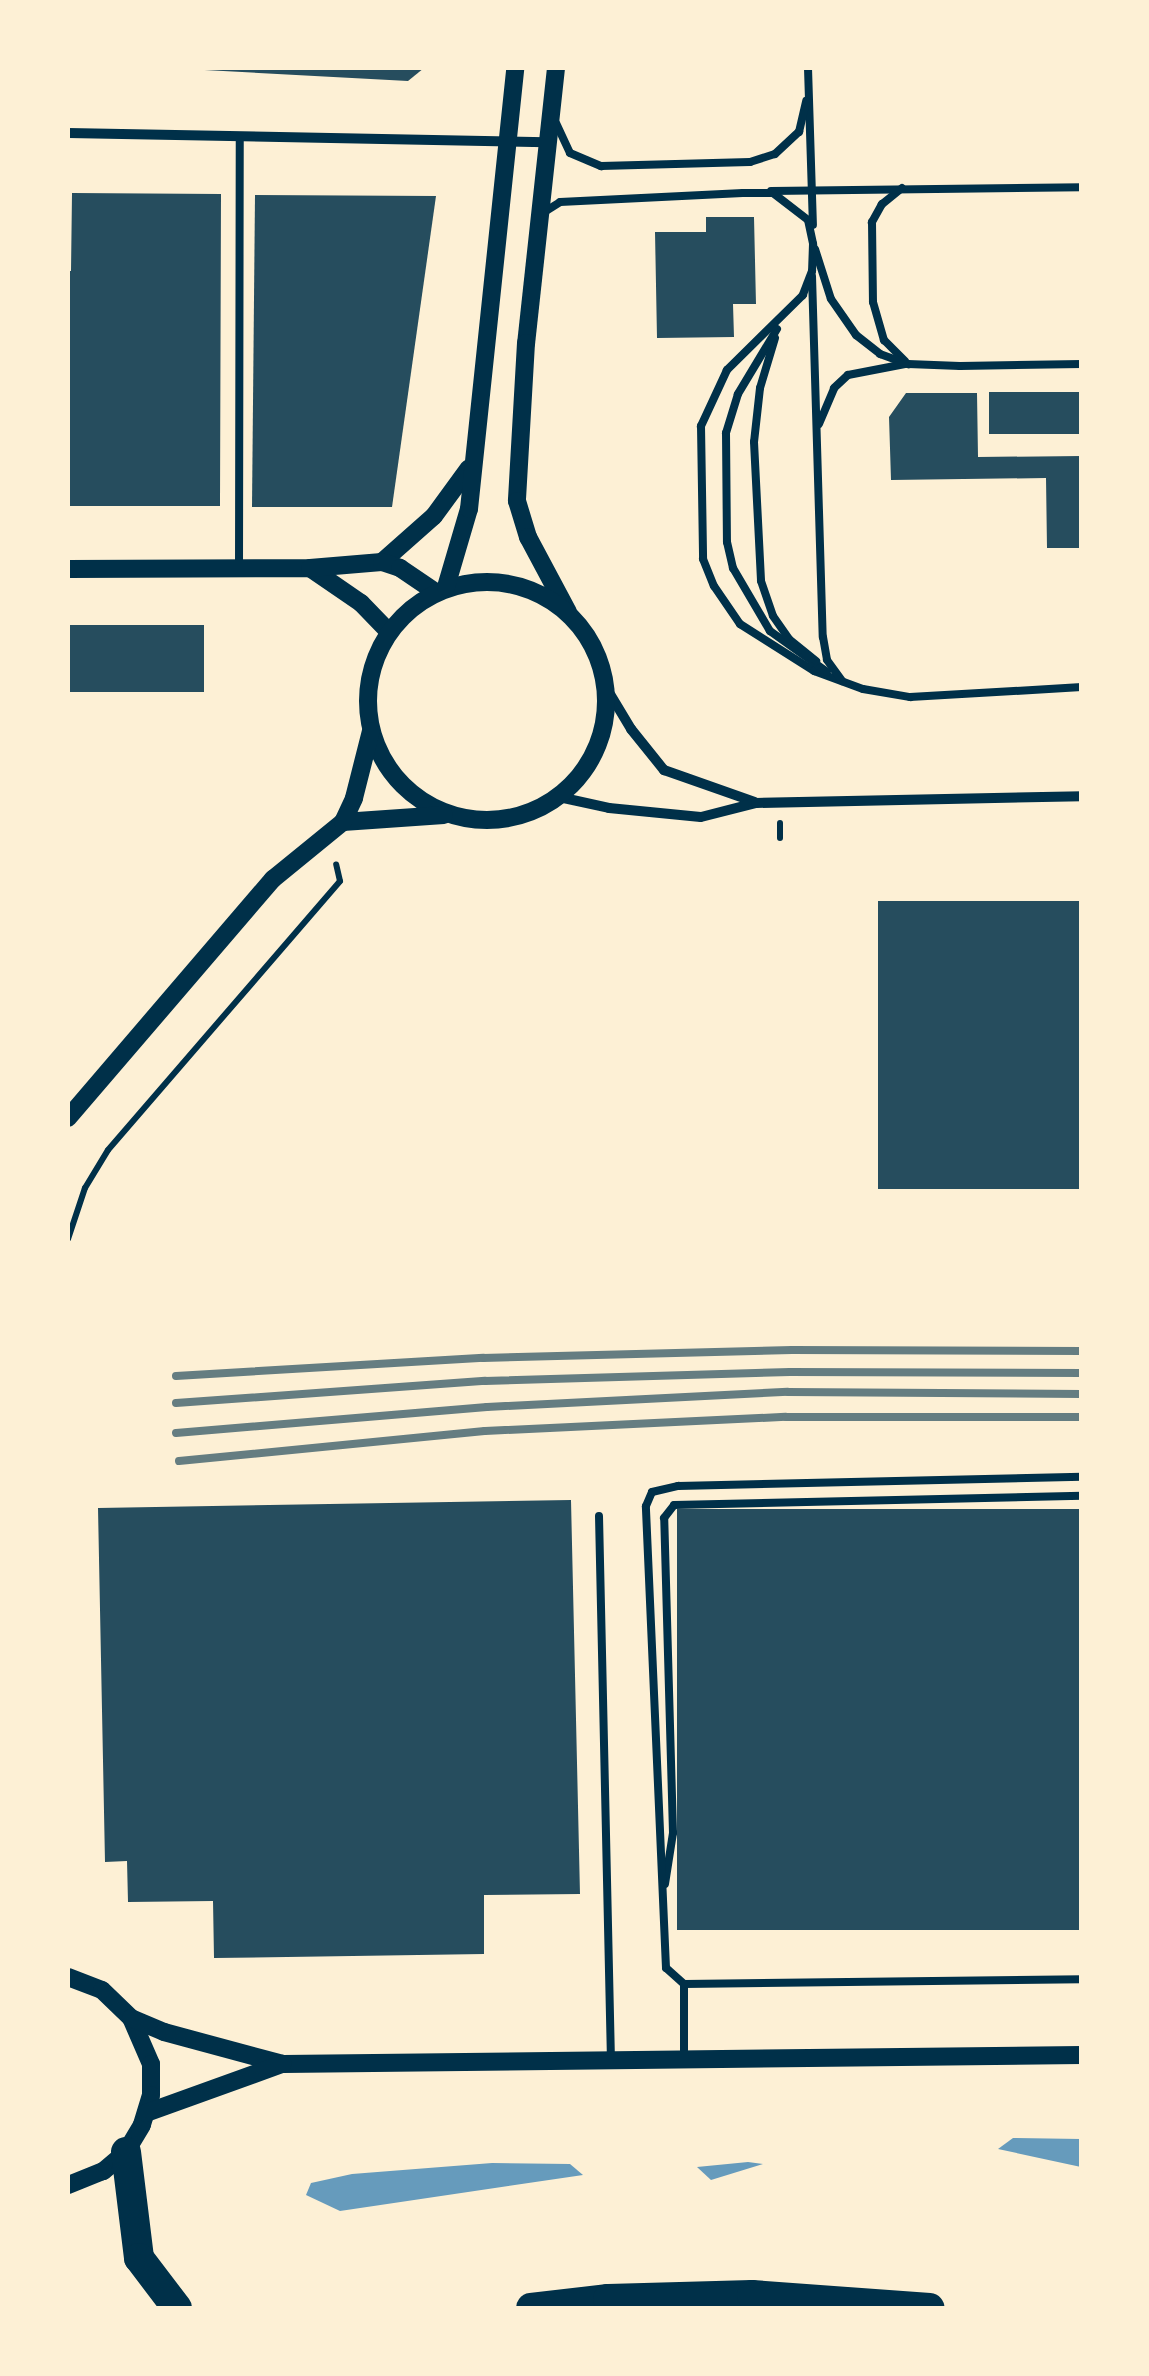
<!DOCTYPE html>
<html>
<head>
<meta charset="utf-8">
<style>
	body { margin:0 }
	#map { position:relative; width:1149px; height:2376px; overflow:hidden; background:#fdf0d5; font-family:Arial,sans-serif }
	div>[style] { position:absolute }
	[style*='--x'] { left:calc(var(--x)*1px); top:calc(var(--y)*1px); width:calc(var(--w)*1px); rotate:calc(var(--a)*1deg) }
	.water>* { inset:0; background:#669bbc }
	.building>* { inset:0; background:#264d5e; transform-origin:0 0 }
	.path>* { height:6px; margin:-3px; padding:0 3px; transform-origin:3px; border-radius:3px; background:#003049 }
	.service>* { height:8px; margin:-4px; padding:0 4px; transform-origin:4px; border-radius:4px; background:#003049 }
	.minor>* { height:10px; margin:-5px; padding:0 5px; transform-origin:5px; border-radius:5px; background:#003049 }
	.tertiary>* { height:18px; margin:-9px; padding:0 9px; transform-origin:9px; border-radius:9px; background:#003049 }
	.tertiary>.ring { margin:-9px; padding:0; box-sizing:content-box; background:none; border:18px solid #003049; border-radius:50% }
	.motorway>* { height:30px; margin:-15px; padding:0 15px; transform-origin:15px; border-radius:15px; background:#003049 }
	.rail>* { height:8px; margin:-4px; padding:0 4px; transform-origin:4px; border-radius:4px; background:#657d81 }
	span { translate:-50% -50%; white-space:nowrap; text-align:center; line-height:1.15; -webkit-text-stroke:10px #fdf0d5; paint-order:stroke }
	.frame { position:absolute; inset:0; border:70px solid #fdf0d5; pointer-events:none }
</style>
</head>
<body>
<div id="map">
	<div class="water">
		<div style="clip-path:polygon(1013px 2138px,1081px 2139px,1081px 2167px,998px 2149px)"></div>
		<div style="clip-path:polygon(748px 2162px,763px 2164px,711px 2180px,697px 2167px)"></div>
		<div style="clip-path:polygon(492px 2163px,570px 2164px,583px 2175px,340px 2211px,306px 2195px,311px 2183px,352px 2174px)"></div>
	</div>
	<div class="building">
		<div style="clip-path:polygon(167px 68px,424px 68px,408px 81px)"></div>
		<div style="clip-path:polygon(72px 193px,221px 194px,220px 506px,70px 506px,68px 271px,71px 271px)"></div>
		<div style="clip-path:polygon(255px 195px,436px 196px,392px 507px,252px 507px)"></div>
		<div style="clip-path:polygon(706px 217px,754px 217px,756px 304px,733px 304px,734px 337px,657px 338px,655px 232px,706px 232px)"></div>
		<div style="left:1082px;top:392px;width:42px;height:93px;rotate:90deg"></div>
		<div style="clip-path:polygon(906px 393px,977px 393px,978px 457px,1082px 456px,1082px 548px,1047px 548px,1046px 478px,891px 480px,889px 417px)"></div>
		<div style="left:68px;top:625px;width:136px;height:67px"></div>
		<div style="left:1082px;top:901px;width:288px;height:204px;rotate:90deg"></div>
		<div style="clip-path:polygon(571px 1500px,580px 1894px,484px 1895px,484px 1954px,214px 1958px,213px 1901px,128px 1902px,127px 1861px,105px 1862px,98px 1508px)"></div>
		<div style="left:1082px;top:1509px;width:421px;height:405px;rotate:90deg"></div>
	</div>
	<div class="path">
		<div style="--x:780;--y:838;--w:15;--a:-90"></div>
		<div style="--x:68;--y:1239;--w:54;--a:-71.6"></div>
		<div style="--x:85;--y:1188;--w:44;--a:-58.8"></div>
		<div style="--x:108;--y:1150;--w:355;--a:-49.2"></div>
		<div style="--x:340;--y:881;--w:17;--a:-103"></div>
	</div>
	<div class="service">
		<div style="--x:808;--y:68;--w:157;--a:88.2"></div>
		<div style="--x:556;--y:123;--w:33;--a:65"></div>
		<div style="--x:570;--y:153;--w:34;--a:23"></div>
		<div style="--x:601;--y:166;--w:149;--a:-1.5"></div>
		<div style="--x:750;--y:162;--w:26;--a:-18"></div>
		<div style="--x:775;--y:154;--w:33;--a:-43"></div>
		<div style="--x:799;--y:132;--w:32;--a:-77"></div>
		<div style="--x:902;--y:188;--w:26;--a:141"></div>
		<div style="--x:882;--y:204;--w:21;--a:119"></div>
		<div style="--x:872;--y:222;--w:80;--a:89.3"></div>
		<div style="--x:873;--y:302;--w:40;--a:74"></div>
		<div style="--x:884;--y:340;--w:30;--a:45"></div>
		<div style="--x:771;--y:191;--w:311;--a:-0.7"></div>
		<div style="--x:541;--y:214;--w:22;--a:-32"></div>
		<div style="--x:560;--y:202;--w:183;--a:-2.8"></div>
		<div style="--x:743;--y:193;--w:30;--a:0"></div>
		<div style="--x:773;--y:193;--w:44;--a:37.6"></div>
		<div style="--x:808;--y:220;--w:25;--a:78"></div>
		<div style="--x:813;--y:244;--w:27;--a:92"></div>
		<div style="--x:812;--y:271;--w:26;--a:111"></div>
		<div style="--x:803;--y:295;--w:107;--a:135.4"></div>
		<div style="--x:727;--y:370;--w:62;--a:114.9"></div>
		<div style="--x:701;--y:426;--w:133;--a:89.1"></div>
		<div style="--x:703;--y:559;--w:29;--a:68"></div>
		<div style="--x:714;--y:586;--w:46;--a:55.6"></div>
		<div style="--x:740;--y:624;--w:88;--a:32.4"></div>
		<div style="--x:814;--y:671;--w:52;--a:20.2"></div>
		<div style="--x:863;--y:689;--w:48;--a:9.7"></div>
		<div style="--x:910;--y:697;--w:172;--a:-3.3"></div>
		<div style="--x:815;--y:249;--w:52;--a:72.3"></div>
		<div style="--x:831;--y:299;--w:44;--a:55.2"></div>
		<div style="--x:856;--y:335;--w:31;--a:38"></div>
		<div style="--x:880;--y:354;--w:30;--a:20"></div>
		<div style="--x:908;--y:364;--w:52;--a:2.2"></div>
		<div style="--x:960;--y:366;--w:122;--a:-0.9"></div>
		<div style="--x:812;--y:276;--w:361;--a:88.3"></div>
		<div style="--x:823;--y:637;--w:23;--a:80"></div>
		<div style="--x:827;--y:660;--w:26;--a:54"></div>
		<div style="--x:777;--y:329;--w:76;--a:121"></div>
		<div style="--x:738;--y:394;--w:41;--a:107.1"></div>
		<div style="--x:726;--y:433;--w:109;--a:89.5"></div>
		<div style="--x:727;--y:542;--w:27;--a:77"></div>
		<div style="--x:733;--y:568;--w:73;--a:59.6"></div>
		<div style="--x:770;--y:631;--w:70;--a:35.7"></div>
		<div style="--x:775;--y:338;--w:52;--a:106.7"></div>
		<div style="--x:760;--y:388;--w:54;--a:96.3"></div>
		<div style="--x:754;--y:442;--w:139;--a:87.1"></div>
		<div style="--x:761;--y:581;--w:37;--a:71"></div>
		<div style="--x:773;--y:616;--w:28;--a:55"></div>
		<div style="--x:789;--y:639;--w:35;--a:39"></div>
		<div style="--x:819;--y:424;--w:39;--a:-67"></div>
		<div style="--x:834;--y:388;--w:19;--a:-43"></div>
		<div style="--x:848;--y:375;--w:58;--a:-10.9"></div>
		<div style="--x:239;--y:569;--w:432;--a:-89.9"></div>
		<div style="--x:599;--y:1516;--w:545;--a:88.74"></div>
		<div style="--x:665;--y:1884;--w:52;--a:-81.1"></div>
		<div style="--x:673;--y:1833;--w:315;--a:-91.6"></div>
		<div style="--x:664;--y:1518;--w:16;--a:-52"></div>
		<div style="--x:674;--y:1505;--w:408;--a:-1.3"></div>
		<div style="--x:684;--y:1984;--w:398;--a:-0.7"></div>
		<div style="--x:684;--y:2058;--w:74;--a:-90"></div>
		<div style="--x:684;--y:1984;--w:24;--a:-138"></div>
		<div style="--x:666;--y:1968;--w:462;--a:-92.5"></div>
		<div style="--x:646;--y:1506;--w:15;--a:-67"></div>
		<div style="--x:652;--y:1492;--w:27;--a:-13"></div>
		<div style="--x:678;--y:1486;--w:404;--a:-1.3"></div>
	</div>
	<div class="minor">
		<div style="--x:68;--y:133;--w:478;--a:1.1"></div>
		<div style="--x:607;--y:689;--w:47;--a:59"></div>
		<div style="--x:631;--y:729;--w:53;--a:51.2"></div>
		<div style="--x:664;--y:770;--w:96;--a:19.4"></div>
		<div style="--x:559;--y:797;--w:51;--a:12.4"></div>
		<div style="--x:609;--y:808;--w:92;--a:5.6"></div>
		<div style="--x:701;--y:817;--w:57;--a:-14.3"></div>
		<div style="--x:756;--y:803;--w:326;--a:-1.2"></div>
	</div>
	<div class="tertiary">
		<div style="--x:556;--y:68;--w:277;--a:96.2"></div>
		<div style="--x:526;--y:343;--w:158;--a:93.3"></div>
		<div style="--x:517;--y:501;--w:38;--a:73"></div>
		<div style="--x:528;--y:537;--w:85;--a:61.9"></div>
		<div style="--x:382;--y:562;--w:69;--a:-41.5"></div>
		<div style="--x:434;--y:516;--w:59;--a:-53.9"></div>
		<div style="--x:310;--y:568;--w:62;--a:34.5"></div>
		<div style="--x:361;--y:603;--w:40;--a:46"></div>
		<div style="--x:68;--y:569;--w:242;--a:-0.2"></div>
		<div style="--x:310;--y:568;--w:72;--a:-4.8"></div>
		<div style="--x:382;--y:562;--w:19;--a:18"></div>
		<div style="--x:400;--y:568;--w:41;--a:34.1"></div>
		<div class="ring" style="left:368px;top:582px;width:220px;height:220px"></div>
		<div style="--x:446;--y:587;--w:81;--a:-73.6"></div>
		<div style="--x:469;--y:509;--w:443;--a:-84"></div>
		<div style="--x:343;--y:822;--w:101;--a:-4"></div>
		<div style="--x:68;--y:1118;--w:315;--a:-49.4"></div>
		<div style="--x:273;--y:879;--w:90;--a:-39.2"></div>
		<div style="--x:343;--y:822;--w:26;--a:-65"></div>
		<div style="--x:354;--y:798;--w:69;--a:-75.8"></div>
		<div style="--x:68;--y:1977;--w:36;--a:21"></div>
		<div style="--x:102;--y:1990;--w:40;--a:44"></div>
		<div style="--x:131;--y:2018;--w:50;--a:66.5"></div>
		<div style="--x:151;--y:2064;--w:31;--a:90"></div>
		<div style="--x:151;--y:2095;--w:31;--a:107"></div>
		<div style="--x:142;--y:2125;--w:31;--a:121"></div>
		<div style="--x:126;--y:2152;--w:30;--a:140"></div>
		<div style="--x:103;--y:2171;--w:38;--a:158"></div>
		<div style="--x:131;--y:2018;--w:36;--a:23"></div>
		<div style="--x:164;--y:2032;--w:123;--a:15.1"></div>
		<div style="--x:283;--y:2064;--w:799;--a:-0.65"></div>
		<div style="--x:146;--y:2113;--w:145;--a:-19.8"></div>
	</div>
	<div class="motorway">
		<div style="--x:126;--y:2152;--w:107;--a:83"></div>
		<div style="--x:139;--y:2258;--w:63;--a:52.8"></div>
		<div style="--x:531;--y:2308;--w:78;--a:-6.7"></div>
		<div style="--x:608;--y:2299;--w:144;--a:-1.6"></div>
		<div style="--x:752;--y:2295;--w:178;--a:4.2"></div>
	</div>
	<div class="rail">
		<div style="--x:176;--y:1376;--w:308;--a:-3.4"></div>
		<div style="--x:483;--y:1358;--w:309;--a:-1.5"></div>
		<div style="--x:792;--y:1350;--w:290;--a:0.2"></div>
		<div style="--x:176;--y:1403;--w:310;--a:-4.1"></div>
		<div style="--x:485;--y:1381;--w:305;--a:-1.7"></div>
		<div style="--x:790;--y:1372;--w:292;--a:0.2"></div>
		<div style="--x:176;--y:1433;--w:312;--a:-4.8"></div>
		<div style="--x:487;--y:1407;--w:301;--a:-2.9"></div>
		<div style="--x:788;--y:1392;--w:294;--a:0.4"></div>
		<div style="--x:179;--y:1461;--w:307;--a:-5.6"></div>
		<div style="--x:485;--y:1431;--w:301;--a:-2.7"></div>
		<div style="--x:786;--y:1417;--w:296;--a:0"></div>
	</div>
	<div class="frame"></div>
</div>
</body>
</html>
